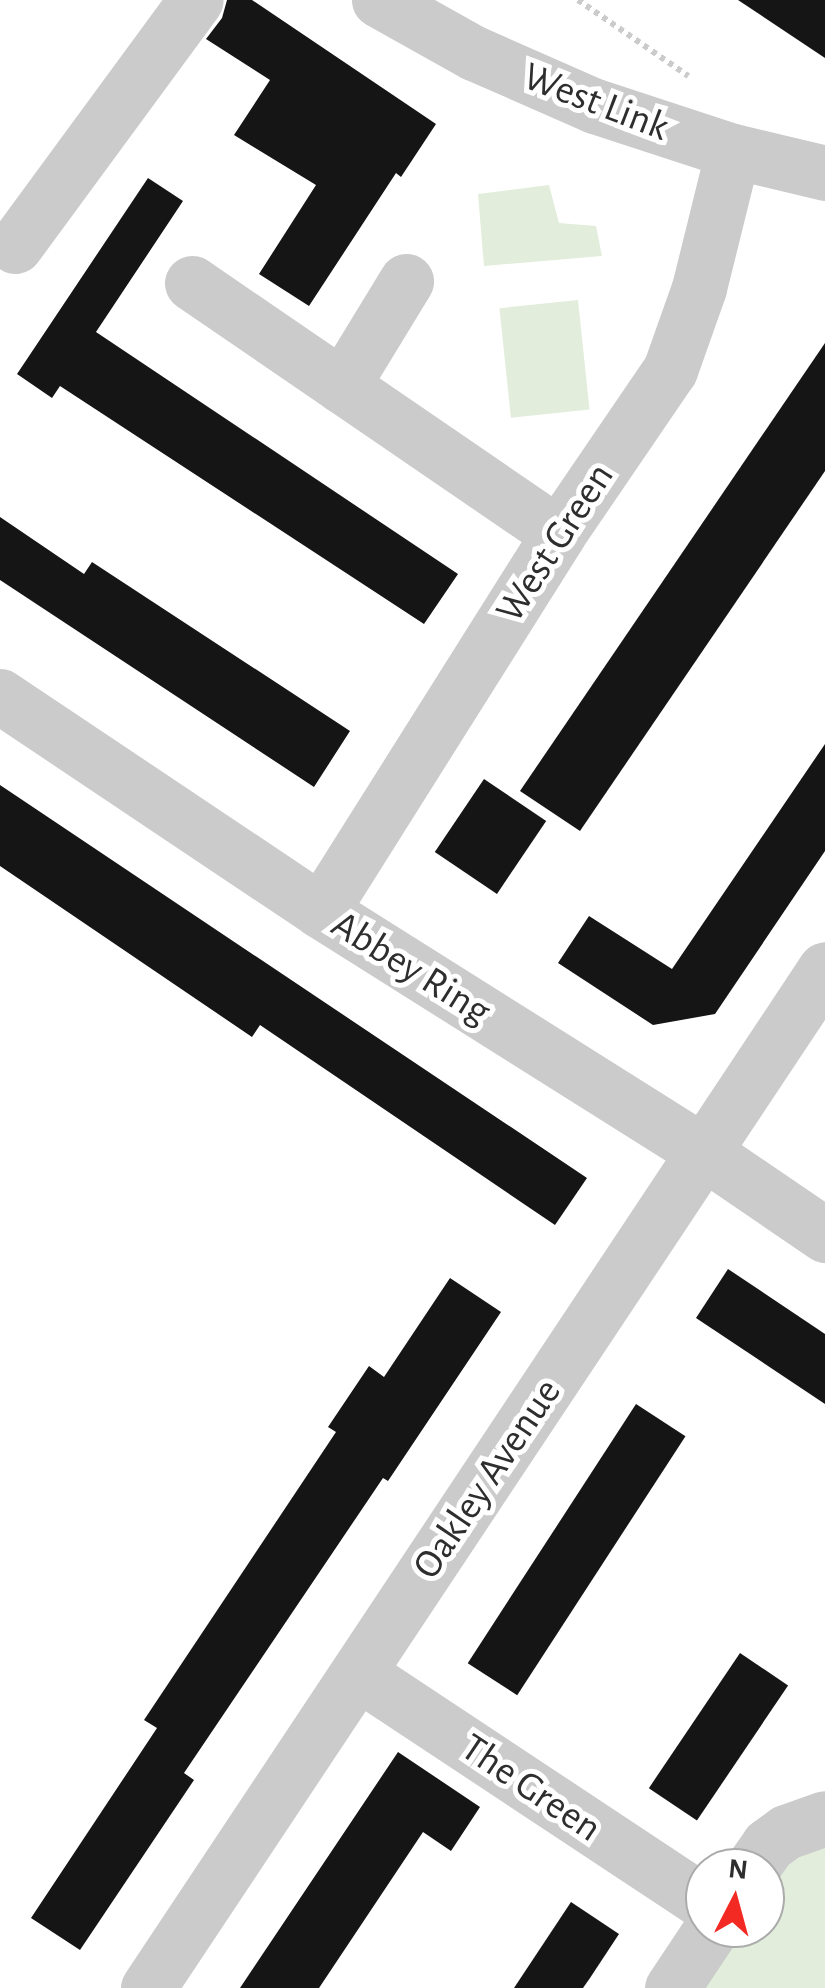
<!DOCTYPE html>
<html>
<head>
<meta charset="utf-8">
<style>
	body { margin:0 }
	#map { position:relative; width:825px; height:1988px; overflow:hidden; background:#fff; font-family:"Alegreya Sans",sans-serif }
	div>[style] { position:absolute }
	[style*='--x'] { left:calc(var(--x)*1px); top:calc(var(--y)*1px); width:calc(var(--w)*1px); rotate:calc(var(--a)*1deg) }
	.green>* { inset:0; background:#e2eddb; transform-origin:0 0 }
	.building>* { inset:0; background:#151515; transform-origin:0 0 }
	.path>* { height:6px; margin-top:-3px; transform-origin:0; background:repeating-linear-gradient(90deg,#cbcbcb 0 5px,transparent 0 10px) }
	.minor>* { height:55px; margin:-27.5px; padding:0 27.5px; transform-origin:27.5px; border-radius:27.5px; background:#cbcbcb }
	span { translate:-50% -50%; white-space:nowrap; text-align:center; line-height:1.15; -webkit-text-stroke:10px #fff; paint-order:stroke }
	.street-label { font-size:40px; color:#2e2e2e }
	.north { position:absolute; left:685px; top:1848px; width:100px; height:100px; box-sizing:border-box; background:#fff; border:2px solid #ababab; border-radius:50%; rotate:6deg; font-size:28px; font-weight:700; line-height:40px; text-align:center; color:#2e2e2e }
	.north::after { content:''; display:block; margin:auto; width:35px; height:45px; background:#f32923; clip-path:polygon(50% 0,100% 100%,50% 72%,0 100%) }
</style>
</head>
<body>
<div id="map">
	<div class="green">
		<div style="clip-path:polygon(549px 185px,559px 223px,596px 226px,602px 256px,484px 266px,478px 194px)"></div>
		<div style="left:578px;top:300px;width:110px;height:79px;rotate:84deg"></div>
		<div style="clip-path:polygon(825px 1845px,825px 1988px,703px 1988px,742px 1928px,765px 1928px,765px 1892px,782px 1866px)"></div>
	</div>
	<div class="building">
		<div style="clip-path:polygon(227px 0,252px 0,436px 124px,401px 177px,396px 173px,309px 306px,259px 274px,316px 185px,234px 135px,270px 80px,206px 39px,222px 18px)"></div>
		<div style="clip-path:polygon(738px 0,825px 0,825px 58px)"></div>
		<div style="clip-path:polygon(148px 178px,183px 201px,96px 332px,458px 574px,424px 624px,60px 386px,52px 398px,17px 374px)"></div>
		<div style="clip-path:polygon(825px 343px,825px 471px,580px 831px,520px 791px)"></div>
		<div style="clip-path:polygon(0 517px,84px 574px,92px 562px,350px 731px,314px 787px,0 580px)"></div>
		<div style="clip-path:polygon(825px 744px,825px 851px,715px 1014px,653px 1025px,558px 963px,589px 916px,672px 969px)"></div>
		<div style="left:484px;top:779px;width:75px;height:88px;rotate:34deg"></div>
		<div style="clip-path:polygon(0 785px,587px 1178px,555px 1225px,260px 1025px,252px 1037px,0 866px)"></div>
		<div style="clip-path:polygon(728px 1269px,825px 1334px,825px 1404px,696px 1318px)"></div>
		<div style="clip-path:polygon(450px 1278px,501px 1312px,388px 1481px,383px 1478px,184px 1773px,194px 1780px,80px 1950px,31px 1918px,157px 1728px,144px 1720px,336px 1432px,328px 1427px,369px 1366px,384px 1377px)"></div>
		<div style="left:636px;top:1404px;width:59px;height:309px;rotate:33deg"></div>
		<div style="left:740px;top:1653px;width:58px;height:163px;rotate:34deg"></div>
		<div style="clip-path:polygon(398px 1752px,480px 1807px,451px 1851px,423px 1832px,319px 1988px,240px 1988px)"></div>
		<div style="clip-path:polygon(571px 1902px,619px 1934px,590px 1978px,583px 1988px,514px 1988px)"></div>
	</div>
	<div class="path">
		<div style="--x:578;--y:0;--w:134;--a:34.6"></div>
	</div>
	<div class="minor">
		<div style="--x:379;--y:0;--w:109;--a:29.2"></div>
		<div style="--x:474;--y:53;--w:132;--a:23.7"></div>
		<div style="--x:595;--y:106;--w:145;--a:18.1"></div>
		<div style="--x:733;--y:151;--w:95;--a:13.4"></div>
		<div style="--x:15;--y:246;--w:305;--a:-53.7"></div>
		<div style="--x:192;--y:283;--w:444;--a:34.4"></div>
		<div style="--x:342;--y:386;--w:123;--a:-58.6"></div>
		<div style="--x:0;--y:696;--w:386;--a:33.8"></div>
		<div style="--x:321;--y:911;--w:450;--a:32.2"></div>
		<div style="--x:702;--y:1151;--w:149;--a:34.3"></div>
		<div style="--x:321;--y:911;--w:445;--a:-57.8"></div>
		<div style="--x:558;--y:534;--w:199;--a:-55.7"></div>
		<div style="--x:670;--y:370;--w:87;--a:-70.5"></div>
		<div style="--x:699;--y:288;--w:141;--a:-76.1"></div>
		<div style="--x:358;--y:1673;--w:416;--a:33.5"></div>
		<div style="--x:752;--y:1868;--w:28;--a:-55"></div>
		<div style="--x:768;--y:1845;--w:22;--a:-36"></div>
		<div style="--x:786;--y:1832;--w:41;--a:-19.7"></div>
		<div style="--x:148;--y:1988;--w:1223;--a:-56.4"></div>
		<div style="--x:672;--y:1988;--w:72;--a:-56.3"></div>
	</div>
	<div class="street-label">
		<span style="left:596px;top:102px;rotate:21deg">West Link</span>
		<span style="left:555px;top:543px;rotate:-57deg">West Green</span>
		<span style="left:411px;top:968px;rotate:32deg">Abbey Ring</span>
		<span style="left:487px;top:1479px;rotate:-56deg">Oakley Avenue</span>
		<span style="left:531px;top:1788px;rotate:34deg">The Green</span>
	</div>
	<div class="north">N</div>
</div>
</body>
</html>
